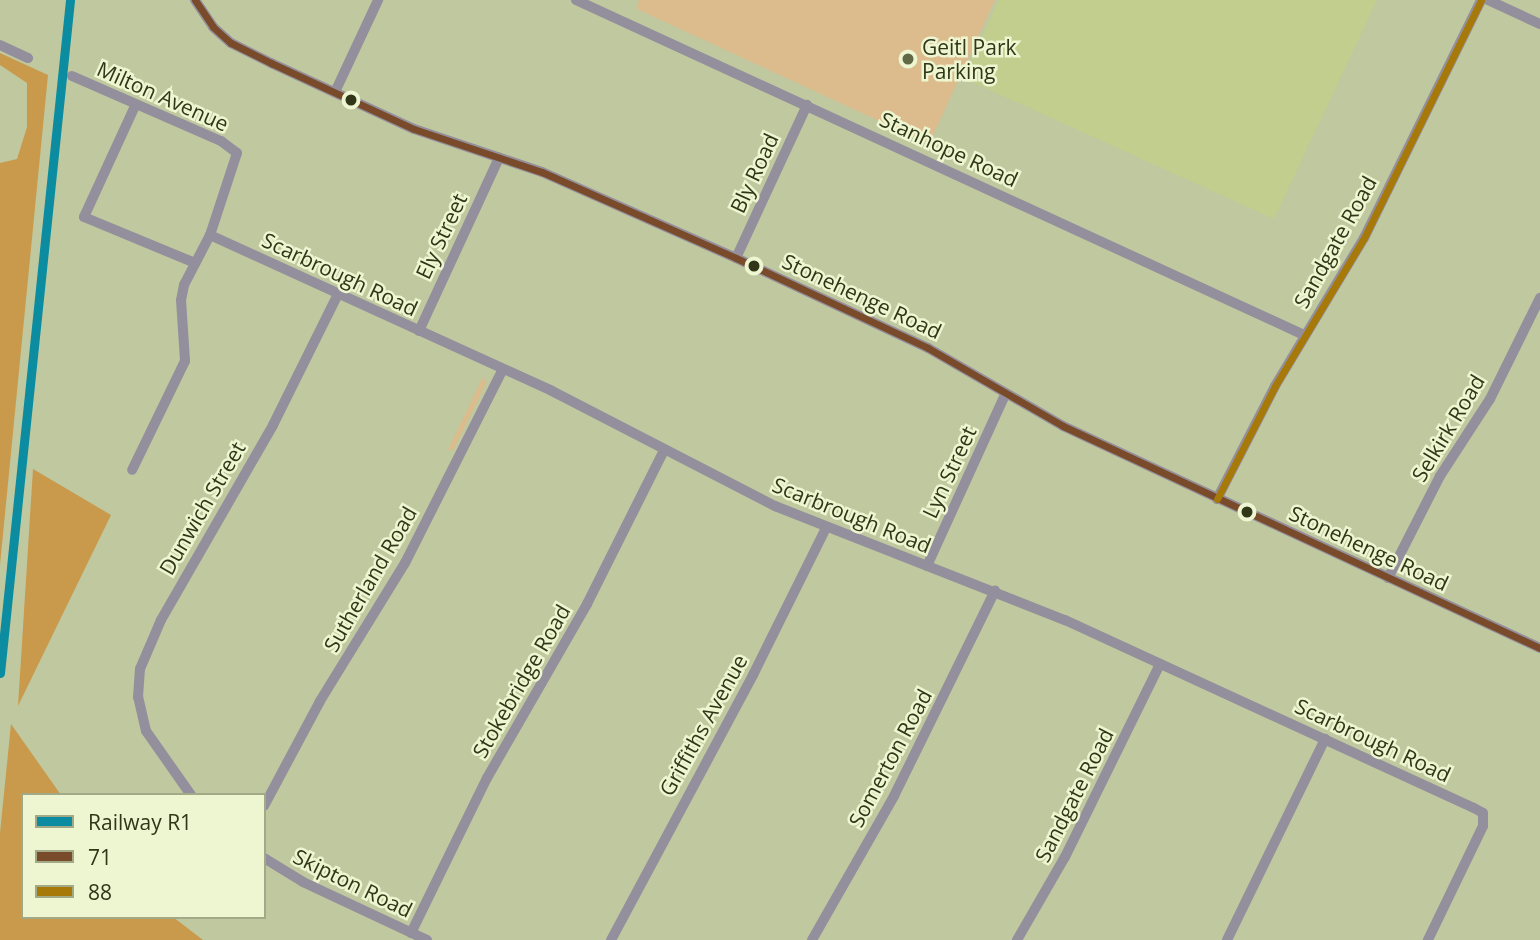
<!DOCTYPE html>
<html>
<head>
<meta charset="utf-8">
<style>
	body { margin:0 }
	#map { position:relative; width:1540px; height:940px; overflow:hidden; background:#bfc89f; font-family:"Open Sans",sans-serif }
	div>[style] { position:absolute }
	[style*='--x'] { left:calc(var(--x)*1px); top:calc(var(--y)*1px); width:calc(var(--w)*1px); rotate:calc(var(--a)*1deg) }
	.built>* { inset:0; background:#c1ce8d }
	.green>* { inset:0; background:#dcbb8c }
	.forest>* { inset:0; background:#ca9a4c }
	.minor>* { height:10px; margin:-5px; padding:0 5px; transform-origin:5px; border-radius:5px; background:#948f9c }
	.bus-1>* { height:7px; margin:-3.5px; padding:0 3.5px; transform-origin:3.5px; border-radius:3.5px; background:#7a4b2a }
	.bus-2>* { height:7px; margin:-3.5px; padding:0 3.5px; transform-origin:3.5px; border-radius:3.5px; background:#a77909 }
	.rail-1>* { height:9px; margin:-4.5px; padding:0 4.5px; transform-origin:4.5px; border-radius:4.5px; background:#0c8ca0 }
	.dots>* { width:19px; height:19px; translate:-50% -50%; box-sizing:border-box; border:4px solid #edf6d1; border-radius:50% }
	span { translate:-50% -50%; white-space:nowrap; text-align:center; line-height:1.15; -webkit-text-stroke:5px #edf6d1; paint-order:stroke }
	.poi-label { font-size:21px; color:#303617 }
	.left { translate:0 -50%; text-align:left }
	.street-label { font-size:21px; color:#303617 }
	.legend { position:absolute; left:21px; top:793px; width:245px; height:126px; box-sizing:border-box; background:#edf6d1; border:2px solid #a1a987; margin:0; padding:9px 12px; list-style:none; font-size:21px; color:#303617 }
	.legend li { display:flex; align-items:center; gap:14px; height:35px }
	.legend b { width:35px; border:2px solid #a1a987 }
</style>
</head>
<body>
<div id="map">
	<div class="built">
		<div style="clip-path:polygon(999px 0,1377px 0,1274px 219px,963px 78px)"></div>
	</div>
	<div class="green">
		<div style="clip-path:polygon(639px 0,995px 0,929px 144px,637px 9px)"></div>
		<div style="clip-path:polygon(483px 377px,486px 382px,478px 400px,453px 450px,448px 450px)"></div>
	</div>
	<div class="forest">
		<div style="clip-path:polygon(0 53px,48px 75px,0 565px,0 163px,17px 159px,27px 127px,27px 83px,0 65px)"></div>
		<div style="clip-path:polygon(33px 469px,111px 515px,18px 706px)"></div>
		<div style="clip-path:polygon(11px 724px,61px 795px,23px 795px,23px 917px,173px 917px,203px 940px,0 940px,0 833px)"></div>
	</div>
	<div class="minor">
		<div style="--x:195;--y:0;--w:32;--a:56"></div>
		<div style="--x:213;--y:27;--w:24;--a:42"></div>
		<div style="--x:231;--y:43;--w:45;--a:26.6"></div>
		<div style="--x:271;--y:63;--w:157;--a:24.8"></div>
		<div style="--x:414;--y:129;--w:135;--a:18.6"></div>
		<div style="--x:542;--y:172;--w:212;--a:23.9"></div>
		<div style="--x:736;--y:258;--w:212;--a:25.1"></div>
		<div style="--x:928;--y:348;--w:156;--a:30"></div>
		<div style="--x:1063;--y:426;--w:526;--a:24.96"></div>
		<div style="--x:576;--y:0;--w:801;--a:24.71"></div>
		<div style="--x:1488;--y:0;--w:57;--a:24.8"></div>
		<div style="--x:0;--y:45;--w:31;--a:25"></div>
		<div style="--x:72;--y:76;--w:163;--a:23.6"></div>
		<div style="--x:221;--y:141;--w:20;--a:37"></div>
		<div style="--x:237;--y:153;--w:86;--a:108.2"></div>
		<div style="--x:210;--y:235;--w:56;--a:117.5"></div>
		<div style="--x:184;--y:285;--w:15;--a:101"></div>
		<div style="--x:181;--y:300;--w:61;--a:86.2"></div>
		<div style="--x:185;--y:361;--w:121;--a:115.9"></div>
		<div style="--x:335;--y:92;--w:102;--a:-64.9"></div>
		<div style="--x:135;--y:106;--w:122;--a:114.7"></div>
		<div style="--x:84;--y:217;--w:120;--a:22.5"></div>
		<div style="--x:210;--y:235;--w:376;--a:24.5"></div>
		<div style="--x:552;--y:391;--w:251;--a:27.3"></div>
		<div style="--x:775;--y:506;--w:312;--a:21.5"></div>
		<div style="--x:1065;--y:620;--w:450;--a:24.7"></div>
		<div style="--x:1474;--y:808;--w:10;--a:29"></div>
		<div style="--x:1483;--y:813;--w:13;--a:90"></div>
		<div style="--x:1483;--y:826;--w:127;--a:115.8"></div>
		<div style="--x:736;--y:258;--w:169;--a:-65.1"></div>
		<div style="--x:419;--y:331;--w:191;--a:-65.2"></div>
		<div style="--x:1217;--y:499;--w:127;--a:-62.8"></div>
		<div style="--x:1275;--y:386;--w:173;--a:-59"></div>
		<div style="--x:1364;--y:238;--w:265;--a:-63.8"></div>
		<div style="--x:927;--y:566;--w:190;--a:-65.5"></div>
		<div style="--x:1388;--y:578;--w:114;--a:-63"></div>
		<div style="--x:1440;--y:476;--w:92;--a:-57"></div>
		<div style="--x:1490;--y:399;--w:113;--a:-63.7"></div>
		<div style="--x:191;--y:795;--w:78;--a:-125.1"></div>
		<div style="--x:146;--y:731;--w:35;--a:-103"></div>
		<div style="--x:138;--y:697;--w:28;--a:-86"></div>
		<div style="--x:140;--y:669;--w:53;--a:-66.8"></div>
		<div style="--x:161;--y:620;--w:225;--a:-60.1"></div>
		<div style="--x:273;--y:425;--w:146;--a:-63.6"></div>
		<div style="--x:264;--y:806;--w:119;--a:-61.9"></div>
		<div style="--x:320;--y:701;--w:162;--a:-58.4"></div>
		<div style="--x:405;--y:563;--w:217;--a:-63.2"></div>
		<div style="--x:264;--y:858;--w:46;--a:31.6"></div>
		<div style="--x:303;--y:882;--w:137;--a:25.1"></div>
		<div style="--x:411;--y:933;--w:173;--a:-63.9"></div>
		<div style="--x:487;--y:778;--w:201;--a:-60.1"></div>
		<div style="--x:587;--y:604;--w:172;--a:-63.4"></div>
		<div style="--x:611;--y:940;--w:301;--a:-61.8"></div>
		<div style="--x:753;--y:675;--w:164;--a:-63.6"></div>
		<div style="--x:812;--y:940;--w:166;--a:-60.3"></div>
		<div style="--x:894;--y:796;--w:229;--a:-63.8"></div>
		<div style="--x:1017;--y:940;--w:96;--a:-60"></div>
		<div style="--x:1065;--y:857;--w:215;--a:-63.8"></div>
		<div style="--x:1227;--y:940;--w:224;--a:-64"></div>
	</div>
	<div class="bus-1">
		<div style="--x:195;--y:0;--w:32;--a:56"></div>
		<div style="--x:213;--y:27;--w:24;--a:42"></div>
		<div style="--x:231;--y:43;--w:45;--a:26.6"></div>
		<div style="--x:271;--y:63;--w:157;--a:24.8"></div>
		<div style="--x:414;--y:129;--w:135;--a:18.6"></div>
		<div style="--x:542;--y:172;--w:212;--a:23.9"></div>
		<div style="--x:736;--y:258;--w:212;--a:25.1"></div>
		<div style="--x:928;--y:348;--w:156;--a:30"></div>
		<div style="--x:1063;--y:426;--w:526;--a:24.96"></div>
	</div>
	<div class="bus-2">
		<div style="--x:1217;--y:499;--w:127;--a:-62.8"></div>
		<div style="--x:1275;--y:386;--w:173;--a:-59"></div>
		<div style="--x:1364;--y:238;--w:265;--a:-63.8"></div>
	</div>
	<div class="rail-1">
		<div style="--x:0;--y:673;--w:677;--a:-84.06"></div>
	</div>
	<div class="dots">
		<div style="left:908px;top:59px;background:#626947"></div>
		<div style="left:351px;top:100px;background:#303617"></div>
		<div style="left:754px;top:266px;background:#303617"></div>
		<div style="left:1247px;top:512px;background:#303617"></div>
	</div>
	<div class="poi-label">
		<span class="left" style="left:922px;top:59px">Geitl Park<br>Parking</span>
	</div>
	<div class="street-label">
		<span style="left:163px;top:96px;rotate:24deg">Milton Avenue</span>
		<span style="left:949px;top:149px;rotate:25deg">Stanhope Road</span>
		<span style="left:754px;top:173px;rotate:-65deg">Bly Road</span>
		<span style="left:441px;top:236px;rotate:-65deg">Ely Street</span>
		<span style="left:1335px;top:242px;rotate:-61deg">Sandgate Road</span>
		<span style="left:340px;top:274px;rotate:25deg">Scarbrough Road</span>
		<span style="left:862px;top:296px;rotate:25deg">Stonehenge Road</span>
		<span style="left:1448px;top:428px;rotate:-59deg">Selkirk Road</span>
		<span style="left:949px;top:472px;rotate:-65deg">Lyn Street</span>
		<span style="left:202px;top:508px;rotate:-60deg">Dunwich Street</span>
		<span style="left:852px;top:515px;rotate:22deg">Scarbrough Road</span>
		<span style="left:1369px;top:548px;rotate:25deg">Stonehenge Road</span>
		<span style="left:370px;top:579px;rotate:-60deg">Sutherland Road</span>
		<span style="left:521px;top:681px;rotate:-60deg">Stokebridge Road</span>
		<span style="left:703px;top:725px;rotate:-61deg">Griffiths Avenue</span>
		<span style="left:1373px;top:740px;rotate:25deg">Scarbrough Road</span>
		<span style="left:890px;top:758px;rotate:-62deg">Somerton Road</span>
		<span style="left:1074px;top:795px;rotate:-63deg">Sandgate Road</span>
		<span style="left:353px;top:883px;rotate:26deg">Skipton Road</span>
	</div>
	<ul class="legend">
	<li><b style="height:9px;background:#0c8ca0"></b>Railway R1</li>
	<li><b style="height:9px;background:#7a4b2a"></b>71</li>
	<li><b style="height:9px;background:#a77909"></b>88</li>
	</ul>
</div>
</body>
</html>
